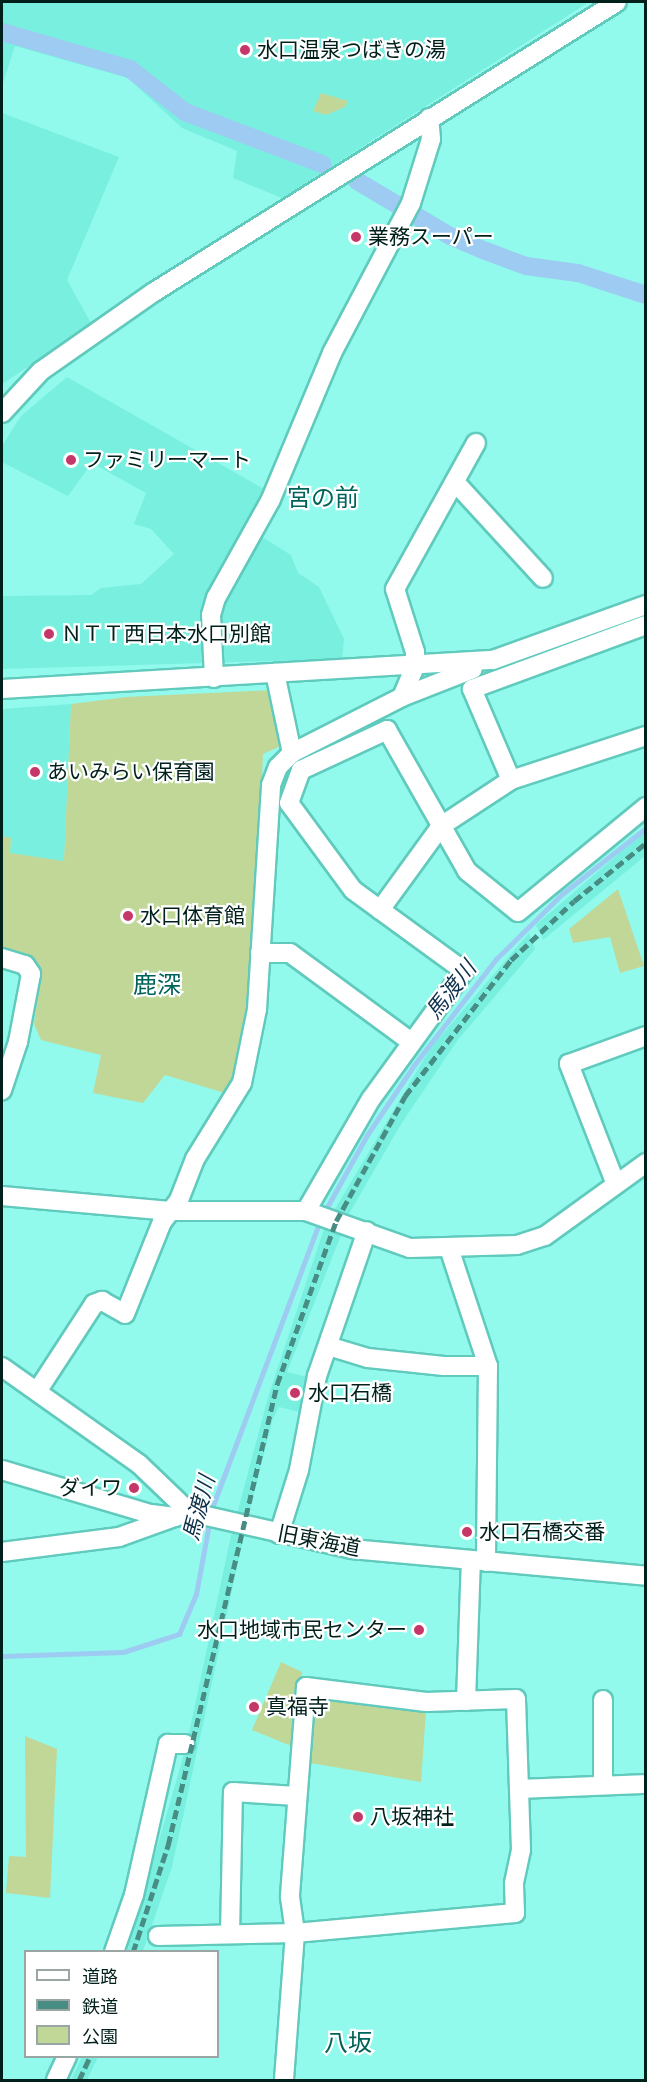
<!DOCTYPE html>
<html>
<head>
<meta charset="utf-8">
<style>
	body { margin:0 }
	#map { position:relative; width:647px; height:2082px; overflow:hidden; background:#91faec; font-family:"Zilla Slab","Noto Sans JP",serif }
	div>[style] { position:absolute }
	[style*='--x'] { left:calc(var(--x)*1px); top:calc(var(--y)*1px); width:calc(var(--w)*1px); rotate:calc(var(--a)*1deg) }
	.built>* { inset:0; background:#79efe0 }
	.green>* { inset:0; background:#c0d798 }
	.stream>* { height:5px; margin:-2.5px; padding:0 2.5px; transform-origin:2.5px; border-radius:2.5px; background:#9dcbf1 }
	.canal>* { height:18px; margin:-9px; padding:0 9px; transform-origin:9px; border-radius:9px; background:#9dcbf1 }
	.roads { filter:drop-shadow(2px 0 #60cabd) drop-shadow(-2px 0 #60cabd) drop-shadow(0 2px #60cabd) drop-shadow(0 -2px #60cabd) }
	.minor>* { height:18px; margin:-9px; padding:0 9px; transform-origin:9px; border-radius:9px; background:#fff }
	.rail>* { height:4.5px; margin-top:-2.25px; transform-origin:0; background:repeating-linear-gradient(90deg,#488d84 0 9px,transparent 0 13.5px) }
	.dots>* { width:16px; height:16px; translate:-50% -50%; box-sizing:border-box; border:3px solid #fff; border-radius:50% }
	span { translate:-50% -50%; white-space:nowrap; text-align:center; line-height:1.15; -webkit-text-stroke:4.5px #fff; paint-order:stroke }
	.poi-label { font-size:21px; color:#00201c }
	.left { translate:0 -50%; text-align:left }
	.right { translate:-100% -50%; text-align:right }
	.street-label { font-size:21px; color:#00201c }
	.water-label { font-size:22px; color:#0e304a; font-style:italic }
	.quarter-label { font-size:24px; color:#00635a }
	.frame { position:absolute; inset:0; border:3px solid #00201c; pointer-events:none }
	.legend { position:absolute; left:24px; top:1950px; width:195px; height:108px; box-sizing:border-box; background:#fff; border:2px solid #99a6a4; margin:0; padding:8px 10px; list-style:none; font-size:18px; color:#00201c }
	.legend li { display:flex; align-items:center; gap:12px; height:30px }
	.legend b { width:30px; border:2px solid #99a6a4 }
</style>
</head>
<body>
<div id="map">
	<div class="built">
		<div style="clip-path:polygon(2px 2px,589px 2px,282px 198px,233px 178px,237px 151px,182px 128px,128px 78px,15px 46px,2px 86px)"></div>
		<div style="clip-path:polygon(2px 113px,119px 157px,67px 280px,92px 325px,2px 384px)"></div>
		<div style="clip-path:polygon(67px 377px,278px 497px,259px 535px,291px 555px,298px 573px,319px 587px,344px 639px,342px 659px,2px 669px,2px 596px,91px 595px,101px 588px,141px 584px,174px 554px,151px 529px,134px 524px,146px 493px,92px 463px,68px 496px,2px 462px,2px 446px,21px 416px)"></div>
		<div style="clip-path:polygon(71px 704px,64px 862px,10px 853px,11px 838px,2px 836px,2px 709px)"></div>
		<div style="clip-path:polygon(645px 831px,645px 856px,543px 940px,536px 925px)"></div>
		<div style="clip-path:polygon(529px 933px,535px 949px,457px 1041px,401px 1124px,346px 1219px,332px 1214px,430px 1049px)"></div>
		<div style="clip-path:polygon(325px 1226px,343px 1230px,287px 1372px,307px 1377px,299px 1412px,279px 1407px,273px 1418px,247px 1521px,236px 1518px,269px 1394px)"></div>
		<div style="clip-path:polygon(232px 1531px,244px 1535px,172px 1867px,143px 1951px,127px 1952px,186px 1747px)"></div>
		<div style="clip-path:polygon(82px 2057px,98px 2057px,87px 2080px,71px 2080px)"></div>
	</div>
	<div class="green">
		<div style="clip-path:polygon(321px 93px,348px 101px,345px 107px,326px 115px,313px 111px)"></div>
		<div style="clip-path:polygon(274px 690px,285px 744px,263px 754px,252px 1023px,228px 1094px,165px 1075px,143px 1103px,93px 1093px,101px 1055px,41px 1040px,34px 1024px,40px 983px,31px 958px,2px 953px,2px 836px,11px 838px,10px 853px,64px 861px,71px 704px,126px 697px)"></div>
		<div style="clip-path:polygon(618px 889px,644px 966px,620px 973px,610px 937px,573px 943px,569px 929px)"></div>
		<div style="clip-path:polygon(281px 1662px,302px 1672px,296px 1748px,252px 1730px)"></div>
		<div style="clip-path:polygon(316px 1692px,426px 1711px,421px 1782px,305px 1762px,310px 1697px)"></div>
		<div style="clip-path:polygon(25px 1736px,57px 1749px,50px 1898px,6px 1893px,9px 1856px,26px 1857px)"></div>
	</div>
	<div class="stream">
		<div style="--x:326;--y:1209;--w:85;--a:-61"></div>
		<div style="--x:367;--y:1135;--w:84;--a:-56.1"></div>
		<div style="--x:414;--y:1065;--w:134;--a:-52.3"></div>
		<div style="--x:496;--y:959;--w:93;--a:-44.6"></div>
		<div style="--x:562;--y:894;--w:107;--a:-38.2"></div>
		<div style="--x:2;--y:1656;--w:121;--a:-1.9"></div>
		<div style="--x:123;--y:1652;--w:59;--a:-17.8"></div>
		<div style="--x:179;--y:1634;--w:43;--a:-67"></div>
		<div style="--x:196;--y:1594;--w:87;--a:-79.5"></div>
		<div style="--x:212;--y:1508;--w:304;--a:-69.4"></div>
	</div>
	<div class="canal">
		<div style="--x:2;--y:32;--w:133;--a:16.1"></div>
		<div style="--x:130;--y:69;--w:70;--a:38"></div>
		<div style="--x:185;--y:112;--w:147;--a:20.8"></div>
		<div style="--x:357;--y:181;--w:108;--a:30.6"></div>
		<div style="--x:450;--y:236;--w:39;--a:23"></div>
		<div style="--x:486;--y:251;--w:43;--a:20.6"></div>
		<div style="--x:526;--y:266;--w:52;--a:7.7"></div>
		<div style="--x:578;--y:273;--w:71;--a:17.9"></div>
	</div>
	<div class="roads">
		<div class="minor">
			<div style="--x:2;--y:413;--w:57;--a:-47.1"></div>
			<div style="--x:41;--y:371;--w:138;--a:-35"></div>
			<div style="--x:154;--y:292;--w:546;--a:-32.06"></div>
			<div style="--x:455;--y:482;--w:130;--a:47.5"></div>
			<div style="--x:275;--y:673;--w:82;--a:78"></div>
			<div style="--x:214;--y:678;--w:63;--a:-92.7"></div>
			<div style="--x:211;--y:615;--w:18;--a:-74"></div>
			<div style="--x:216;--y:598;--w:113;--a:-60.9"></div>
			<div style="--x:271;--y:499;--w:158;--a:-67.3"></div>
			<div style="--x:332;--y:353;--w:170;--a:-62.2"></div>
			<div style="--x:411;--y:203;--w:67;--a:-72.6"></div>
			<div style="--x:431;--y:139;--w:21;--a:-95"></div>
			<div style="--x:2;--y:689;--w:492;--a:-3.4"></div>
			<div style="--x:493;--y:660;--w:163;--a:-19.8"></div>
			<div style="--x:402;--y:697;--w:76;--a:-21.5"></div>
			<div style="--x:511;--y:780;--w:99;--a:-113.2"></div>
			<div style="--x:472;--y:689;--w:185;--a:-20.2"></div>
			<div style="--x:380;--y:910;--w:104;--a:-54"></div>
			<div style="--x:441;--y:826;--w:84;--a:-33.3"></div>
			<div style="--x:511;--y:780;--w:142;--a:-18.1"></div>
			<div style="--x:260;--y:953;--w:30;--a:0"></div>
			<div style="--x:290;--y:953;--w:150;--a:36.3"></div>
			<div style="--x:2;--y:958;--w:24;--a:17"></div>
			<div style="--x:25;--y:965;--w:11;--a:56"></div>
			<div style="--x:31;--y:974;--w:69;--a:100.8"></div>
			<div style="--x:18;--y:1042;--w:51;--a:108.4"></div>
			<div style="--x:615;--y:1182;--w:127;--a:-111.3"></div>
			<div style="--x:569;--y:1064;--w:82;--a:-20"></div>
			<div style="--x:2;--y:1196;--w:169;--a:5.1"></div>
			<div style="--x:170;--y:1211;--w:136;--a:0"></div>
			<div style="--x:306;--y:1211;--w:110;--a:19.6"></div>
			<div style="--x:410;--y:1248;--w:107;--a:-1.6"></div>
			<div style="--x:517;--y:1245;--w:29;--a:-18"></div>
			<div style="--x:545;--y:1236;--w:125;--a:-35.9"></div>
			<div style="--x:306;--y:1211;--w:129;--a:-59.9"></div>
			<div style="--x:371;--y:1099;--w:158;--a:-54"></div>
			<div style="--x:464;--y:971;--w:137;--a:-143.9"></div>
			<div style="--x:353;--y:890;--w:108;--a:-126.3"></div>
			<div style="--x:289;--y:803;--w:35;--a:-70"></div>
			<div style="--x:301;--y:770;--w:95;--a:-24.9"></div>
			<div style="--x:387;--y:730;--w:162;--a:60.4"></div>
			<div style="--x:467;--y:871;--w:65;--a:38.8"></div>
			<div style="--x:518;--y:912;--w:166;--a:-39.4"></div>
			<div style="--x:449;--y:1248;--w:124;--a:71.7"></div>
			<div style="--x:488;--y:1366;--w:196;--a:90.6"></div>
			<div style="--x:328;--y:1346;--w:42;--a:16.7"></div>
			<div style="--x:368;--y:1358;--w:76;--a:6"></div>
			<div style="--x:444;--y:1366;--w:44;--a:0"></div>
			<div style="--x:2;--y:1367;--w:168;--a:35.3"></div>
			<div style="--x:139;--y:1464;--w:69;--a:43.8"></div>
			<div style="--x:38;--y:1390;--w:103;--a:-56.9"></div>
			<div style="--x:94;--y:1304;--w:9;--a:-21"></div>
			<div style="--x:102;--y:1301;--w:26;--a:29"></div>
			<div style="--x:125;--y:1314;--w:99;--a:-68.1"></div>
			<div style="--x:162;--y:1222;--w:28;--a:-52"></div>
			<div style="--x:179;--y:1200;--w:44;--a:-68.7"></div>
			<div style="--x:195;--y:1159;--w:89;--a:-58.3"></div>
			<div style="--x:242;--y:1083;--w:76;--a:-78.5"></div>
			<div style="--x:257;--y:1009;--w:224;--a:-86.4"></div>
			<div style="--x:271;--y:785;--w:19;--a:-69"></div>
			<div style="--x:278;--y:767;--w:20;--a:-45"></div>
			<div style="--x:292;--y:753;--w:123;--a:-27"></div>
			<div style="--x:402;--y:697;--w:33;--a:-67"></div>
			<div style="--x:415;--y:667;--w:15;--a:-90"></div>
			<div style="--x:415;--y:652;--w:66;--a:-107.6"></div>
			<div style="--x:395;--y:589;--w:167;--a:-61"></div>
			<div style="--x:2;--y:1470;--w:155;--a:16.5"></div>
			<div style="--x:151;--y:1514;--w:24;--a:7"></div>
			<div style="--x:175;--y:1517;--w:15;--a:-20"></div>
			<div style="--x:189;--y:1512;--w:167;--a:12.8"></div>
			<div style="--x:352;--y:1549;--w:295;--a:5.2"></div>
			<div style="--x:279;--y:1534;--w:67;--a:-72.6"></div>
			<div style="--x:299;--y:1470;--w:96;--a:-79.2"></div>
			<div style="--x:317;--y:1376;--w:153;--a:-71"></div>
			<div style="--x:2;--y:1552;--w:118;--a:-7.3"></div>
			<div style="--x:119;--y:1537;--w:56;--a:-19.7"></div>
			<div style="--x:603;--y:1700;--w:85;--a:90"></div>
			<div style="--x:466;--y:1701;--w:141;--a:-88"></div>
			<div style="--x:521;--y:1789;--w:125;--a:-2.3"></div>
			<div style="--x:230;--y:1934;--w:142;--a:-88.8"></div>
			<div style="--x:233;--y:1792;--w:63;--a:3.6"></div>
			<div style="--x:158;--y:1936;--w:137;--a:-1.3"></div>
			<div style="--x:295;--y:1933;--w:221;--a:-5.2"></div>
			<div style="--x:515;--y:1913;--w:30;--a:-92"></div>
			<div style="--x:514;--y:1883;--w:34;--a:-78"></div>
			<div style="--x:521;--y:1850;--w:151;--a:-91.9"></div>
			<div style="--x:516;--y:1699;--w:90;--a:178.1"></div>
			<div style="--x:426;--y:1702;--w:121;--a:-172.9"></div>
			<div style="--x:306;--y:1687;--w:211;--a:94.4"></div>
			<div style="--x:290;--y:1897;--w:36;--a:82"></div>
			<div style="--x:295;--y:1933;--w:147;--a:94.3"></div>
			<div style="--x:114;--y:1952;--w:60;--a:-70.7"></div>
			<div style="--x:134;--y:1895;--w:155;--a:-77.3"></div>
			<div style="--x:168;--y:1744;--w:17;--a:0"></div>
			<div style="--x:56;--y:2080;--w:26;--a:-65"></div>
		</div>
	</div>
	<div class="rail">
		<div style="--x:133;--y:1952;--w:113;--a:-71.9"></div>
		<div style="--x:168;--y:1845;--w:474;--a:-76.7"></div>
		<div style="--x:277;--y:1384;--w:173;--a:-70.1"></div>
		<div style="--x:336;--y:1221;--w:143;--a:-61.1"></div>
		<div style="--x:405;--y:1096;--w:172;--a:-52.1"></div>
		<div style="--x:511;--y:960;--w:86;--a:-43.1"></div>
		<div style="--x:574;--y:901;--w:92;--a:-38.9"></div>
		<div style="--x:79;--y:2080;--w:26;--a:-65"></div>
	</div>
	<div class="dots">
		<div style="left:245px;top:50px;background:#c43768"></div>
		<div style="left:356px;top:237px;background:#c43768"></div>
		<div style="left:71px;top:460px;background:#c43768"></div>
		<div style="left:49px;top:634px;background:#c43768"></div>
		<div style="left:35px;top:772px;background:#c43768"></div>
		<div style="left:128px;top:916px;background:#c43768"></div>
		<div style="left:295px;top:1393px;background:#c43768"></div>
		<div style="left:134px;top:1488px;background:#c43768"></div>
		<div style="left:467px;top:1532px;background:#c43768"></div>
		<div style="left:419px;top:1630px;background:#c43768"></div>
		<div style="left:254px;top:1707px;background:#c43768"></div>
		<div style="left:358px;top:1817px;background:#c43768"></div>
	</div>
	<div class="poi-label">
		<span class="left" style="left:257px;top:50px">水口温泉つばきの湯</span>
		<span class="left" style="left:368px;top:237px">業務スーパー</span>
		<span class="left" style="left:83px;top:460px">ファミリーマート</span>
		<span class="left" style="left:61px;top:634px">ＮＴＴ西日本水口別館</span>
		<span class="left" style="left:47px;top:772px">あいみらい保育園</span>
		<span class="left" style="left:140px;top:916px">水口体育館</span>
		<span class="left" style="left:308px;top:1393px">水口石橋</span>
		<span class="right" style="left:122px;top:1488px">ダイワ</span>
		<span class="left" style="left:479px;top:1532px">水口石橋交番</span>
		<span class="right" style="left:407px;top:1630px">水口地域市民センター</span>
		<span class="left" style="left:266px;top:1707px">真福寺</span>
		<span class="left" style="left:370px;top:1817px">八坂神社</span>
	</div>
	<div class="street-label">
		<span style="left:319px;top:1541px;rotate:11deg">旧東海道</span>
	</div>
	<div class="water-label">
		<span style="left:451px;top:990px;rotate:-52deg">馬渡川</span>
		<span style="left:199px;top:1508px;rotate:-75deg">馬渡川</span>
	</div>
	<div class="quarter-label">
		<span style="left:323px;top:498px">宮の前</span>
		<span style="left:157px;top:985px">鹿深</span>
		<span style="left:348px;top:2043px">八坂</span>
	</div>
	<div class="frame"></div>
	<ul class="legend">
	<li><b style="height:8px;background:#fff"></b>道路</li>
	<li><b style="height:8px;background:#488d84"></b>鉄道</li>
	<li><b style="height:16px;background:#c0d798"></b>公園</li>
	</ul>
</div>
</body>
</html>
